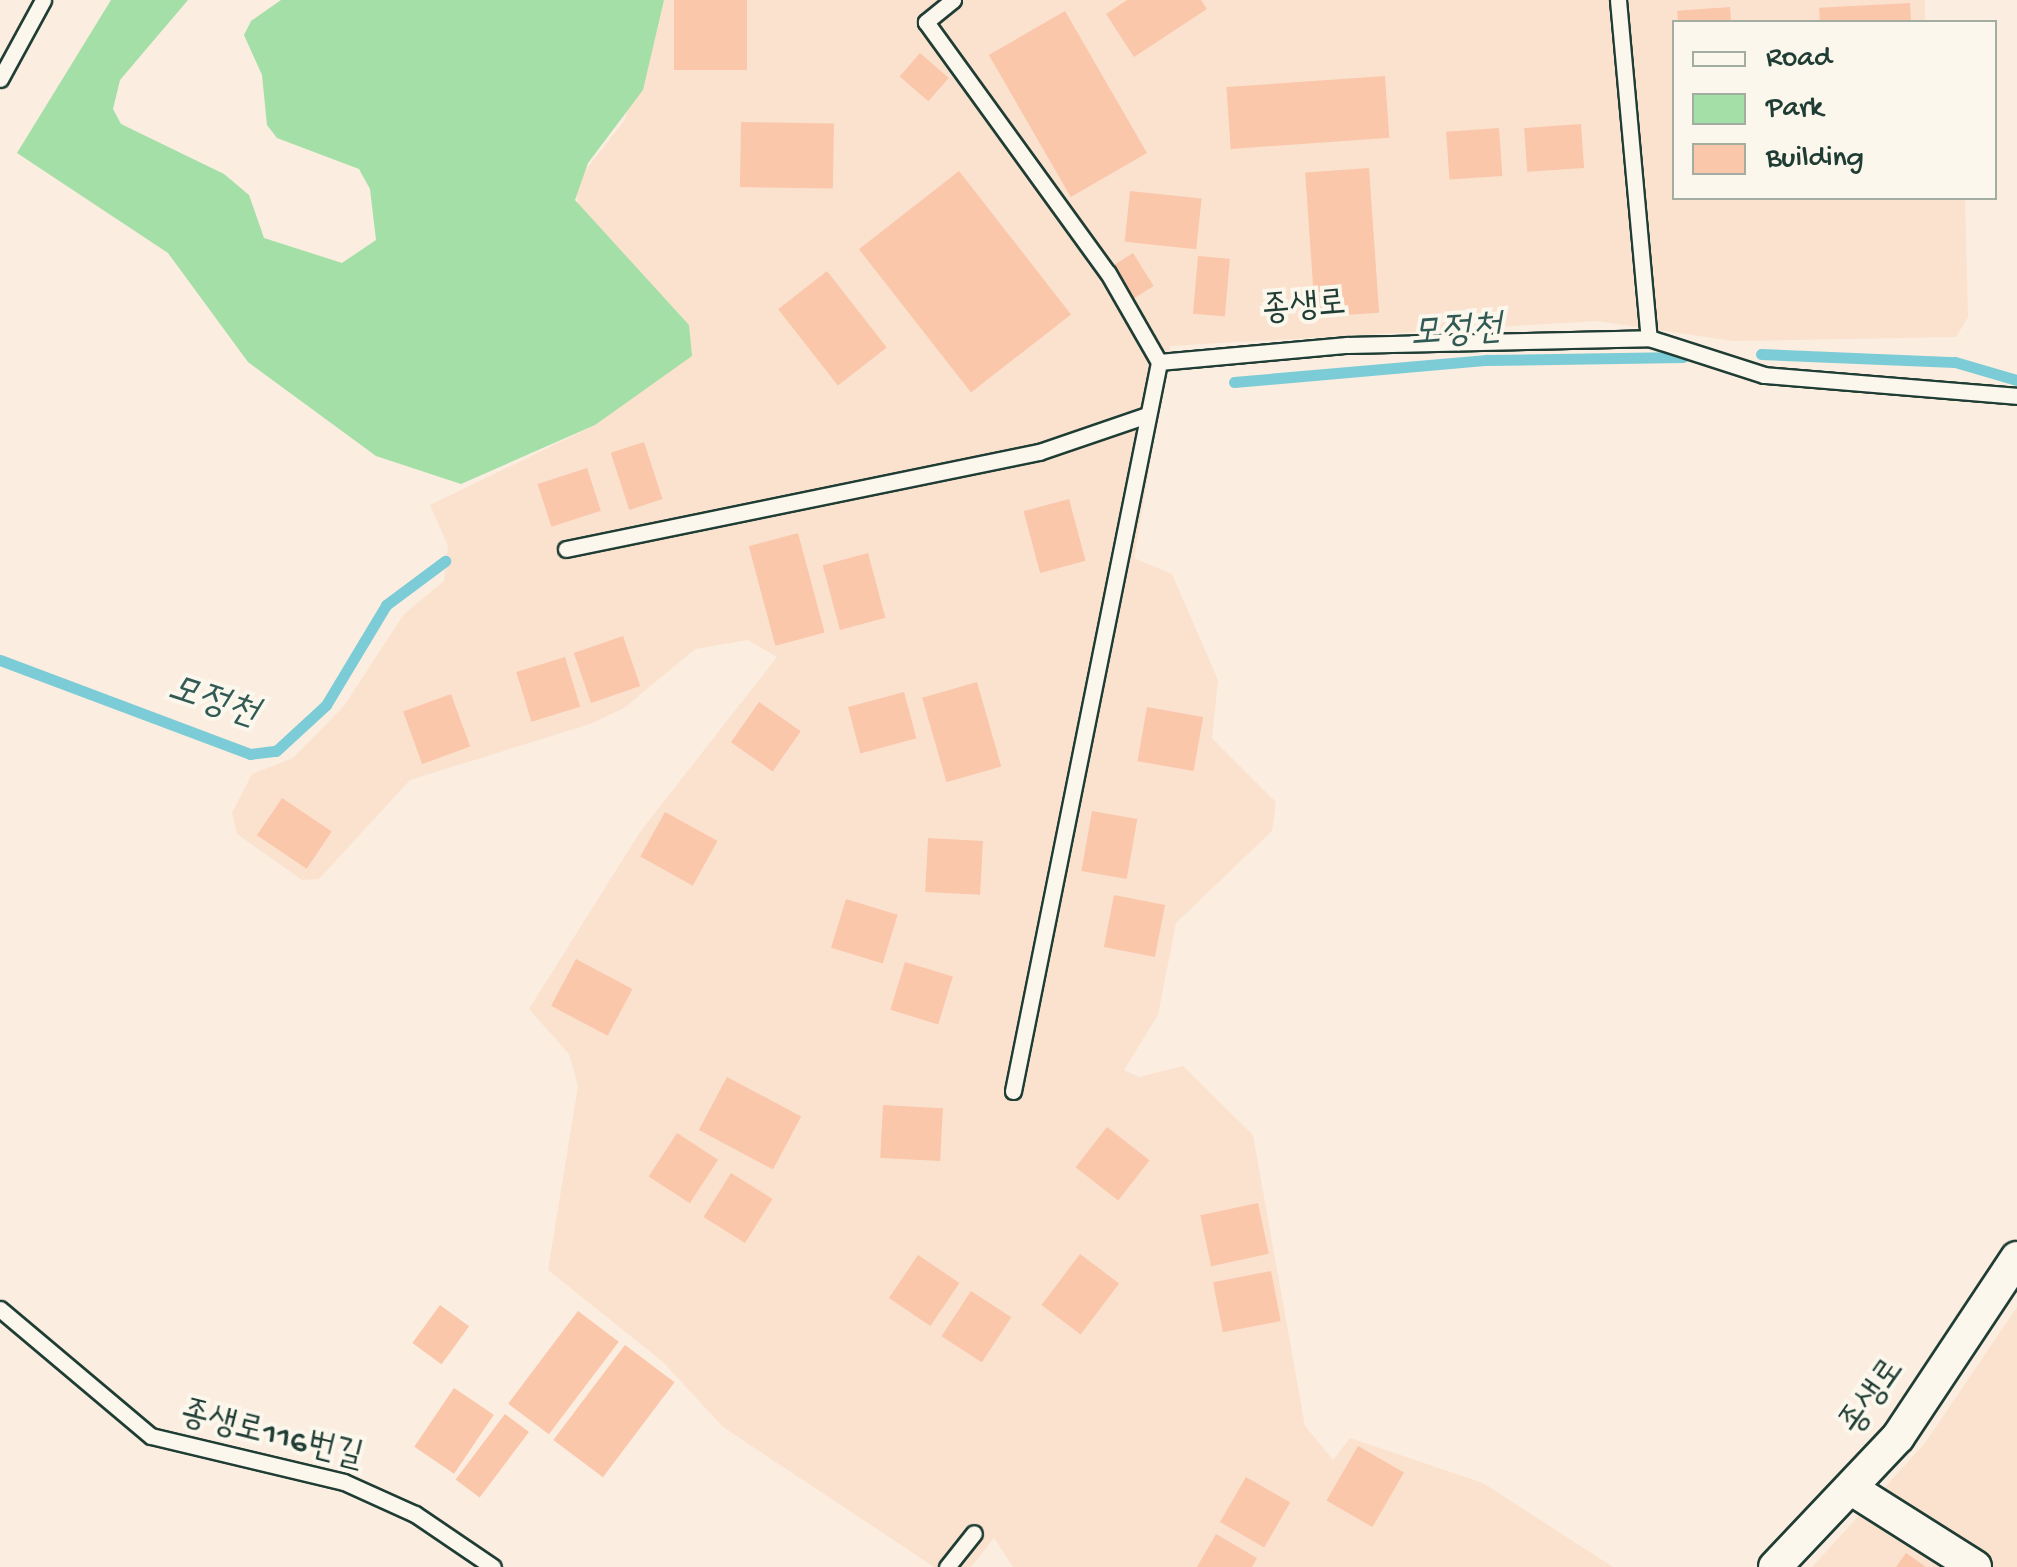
<!DOCTYPE html>
<html>
<head>
<meta charset="utf-8">
<style>
	body { margin:0 }
	#map { position:relative; width:2017px; height:1567px; overflow:hidden; background:#fbeddf; font-family:"Gochi Hand","Poor Story",sans-serif }
	div>[style] { position:absolute }
	[style*='--x'] { left:calc(var(--x)*1px); top:calc(var(--y)*1px); width:calc(var(--w)*1px); rotate:calc(var(--a)*1deg) }
	.built>* { inset:0; background:#fbe2cf }
	.green>* { inset:0; background:#a3dfa6 }
	.stream>* { height:11px; margin:-5.5px; padding:0 5.5px; transform-origin:5.5px; border-radius:5.5px; background:#7cccd7 }
	.building>* { inset:0; background:#fac7ab; transform-origin:0 0 }
	.roads { filter:drop-shadow(2px 0 #1f3d34) drop-shadow(-2px 0 #1f3d34) drop-shadow(0 2px #1f3d34) drop-shadow(0 -2px #1f3d34) }
	.service>* { height:15px; margin:-7.5px; padding:0 7.5px; transform-origin:7.5px; border-radius:7.5px; background:#fbf7ec }
	.minor>* { height:32px; margin:-16px; padding:0 16px; transform-origin:16px; border-radius:16px; background:#fbf7ec }
	span { translate:-50% -50%; white-space:nowrap; text-align:center; line-height:1.15; -webkit-text-stroke:8px #fbf7ec; paint-order:stroke }
	.street-label { font-size:35px; color:#1f3d34 }
	.water-label { font-size:38px; color:#325a55; font-style:italic }
	.legend { position:absolute; left:1672px; top:20px; width:325px; height:180px; box-sizing:border-box; background:#fbf7ec; border:2px solid #a3ada2; margin:0; padding:12px 18px; list-style:none; font-size:30px; color:#1f3d34 }
	.legend li { display:flex; align-items:center; gap:20px; height:50px }
	.legend b { width:50px; border:2px solid #a3ada2 }
</style>
</head>
<body>
<div id="map">
	<div class="built">
		<div style="clip-path:polygon(664px 0,1925px 0,1925px 22px,1674px 22px,1674px 198px,1965px 198px,1968px 317px,1956px 337px,1733px 341px,1597px 321px,1170px 346px,1134px 558px,1172px 574px,1218px 680px,1212px 738px,1276px 802px,1272px 831px,1176px 923px,1158px 1015px,1124px 1070px,1139px 1077px,1183px 1066px,1253px 1135px,1305px 1426px,1333px 1460px,1350px 1438px,1483px 1483px,1613px 1567px,1013px 1567px,994px 1538px,971px 1567px,934px 1567px,723px 1427px,663px 1362px,548px 1270px,578px 1086px,569px 1054px,529px 1009px,640px 832px,777px 657px,748px 640px,695px 649px,624px 708px,590px 724px,410px 780px,319px 879px,302px 880px,237px 834px,232px 813px,252px 774px,293px 758px,344px 706px,404px 614px,444px 581px,448px 546px,430px 505px,595px 425px,576px 182px,624px 121px)"></div>
		<div style="clip-path:polygon(2017px 1307px,2017px 1567px,1812px 1567px,1925px 1443px)"></div>
	</div>
	<div class="green">
		<div style="clip-path:polygon(111px 0,188px 0,120px 80px,113px 109px,121px 124px,224px 174px,249px 195px,264px 238px,342px 263px,376px 240px,370px 189px,359px 169px,277px 138px,267px 125px,262px 75px,244px 35px,251px 21px,281px 0,664px 0,643px 90px,588px 163px,575px 200px,689px 325px,692px 356px,595px 425px,461px 484px,376px 456px,248px 362px,168px 253px,17px 153px)"></div>
	</div>
	<div class="stream">
		<div style="--x:1761;--y:354;--w:194;--a:2.4"></div>
		<div style="--x:1955;--y:362;--w:65;--a:16.2"></div>
		<div style="--x:1234;--y:382;--w:254;--a:-5"></div>
		<div style="--x:1487;--y:360;--w:196;--a:-0.9"></div>
		<div style="--x:0;--y:660;--w:267;--a:20.6"></div>
		<div style="--x:250;--y:754;--w:26;--a:-7"></div>
		<div style="--x:276;--y:751;--w:68;--a:-42.6"></div>
		<div style="--x:326;--y:705;--w:117;--a:-59"></div>
		<div style="--x:386;--y:605;--w:74;--a:-36.7"></div>
	</div>
	<div class="building">
		<div style="left:674px;top:0;width:73px;height:70px"></div>
		<div style="clip-path:polygon(1127px 0,1201px 0,1207px 9px,1134px 57px,1106px 14px)"></div>
		<div style="left:1910px;top:3px;width:19px;height:91px;rotate:87deg"></div>
		<div style="left:1730px;top:7px;width:15px;height:53px;rotate:86deg"></div>
		<div style="left:1065px;top:11px;width:164px;height:88px;rotate:60deg"></div>
		<div style="left:920px;top:53px;width:38px;height:31px;rotate:41deg"></div>
		<div style="left:1385px;top:76px;width:62px;height:159px;rotate:86deg"></div>
		<div style="left:741px;top:122px;width:93px;height:65px;rotate:1deg"></div>
		<div style="left:1581px;top:124px;width:44px;height:57px;rotate:86deg"></div>
		<div style="left:1499px;top:128px;width:48px;height:53px;rotate:86deg"></div>
		<div style="left:1369px;top:168px;width:145px;height:64px;rotate:86deg"></div>
		<div style="left:959px;top:171px;width:182px;height:127px;rotate:52deg"></div>
		<div style="left:1130px;top:191px;width:72px;height:51px;rotate:6deg"></div>
		<div style="left:1133px;top:253px;width:39px;height:23px;rotate:58deg"></div>
		<div style="left:1198px;top:256px;width:32px;height:58px;rotate:5deg"></div>
		<div style="left:827px;top:271px;width:97px;height:62px;rotate:52deg"></div>
		<div style="left:644px;top:442px;width:60px;height:35px;rotate:72deg"></div>
		<div style="left:587px;top:468px;width:45px;height:52px;rotate:72deg"></div>
		<div style="left:1069px;top:499px;width:64px;height:47px;rotate:75deg"></div>
		<div style="left:798px;top:533px;width:103px;height:51px;rotate:75deg"></div>
		<div style="left:868px;top:553px;width:67px;height:47px;rotate:75deg"></div>
		<div style="left:623px;top:636px;width:53px;height:52px;rotate:71deg"></div>
		<div style="left:565px;top:657px;width:52px;height:51px;rotate:73deg"></div>
		<div style="left:977px;top:682px;width:88px;height:57px;rotate:74deg"></div>
		<div style="left:904px;top:692px;width:48px;height:58px;rotate:75deg"></div>
		<div style="left:451px;top:694px;width:56px;height:51px;rotate:70deg"></div>
		<div style="left:759px;top:702px;width:51px;height:49px;rotate:35deg"></div>
		<div style="left:1147px;top:707px;width:57px;height:55px;rotate:10deg"></div>
		<div style="left:282px;top:798px;width:60px;height:45px;rotate:34deg"></div>
		<div style="left:1092px;top:811px;width:46px;height:61px;rotate:10deg"></div>
		<div style="left:665px;top:812px;width:60px;height:51px;rotate:29deg"></div>
		<div style="left:928px;top:838px;width:55px;height:54px;rotate:3deg"></div>
		<div style="left:1114px;top:895px;width:52px;height:53px;rotate:11deg"></div>
		<div style="left:846px;top:899px;width:54px;height:51px;rotate:17deg"></div>
		<div style="left:576px;top:959px;width:64px;height:53px;rotate:28deg"></div>
		<div style="left:905px;top:962px;width:50px;height:50px;rotate:17deg"></div>
		<div style="left:727px;top:1077px;width:84px;height:60px;rotate:28deg"></div>
		<div style="left:883px;top:1105px;width:60px;height:53px;rotate:3deg"></div>
		<div style="left:1107px;top:1127px;width:54px;height:51px;rotate:38deg"></div>
		<div style="left:677px;top:1133px;width:49px;height:52px;rotate:33deg"></div>
		<div style="left:731px;top:1173px;width:49px;height:52px;rotate:32deg"></div>
		<div style="left:1258px;top:1203px;width:52px;height:59px;rotate:78deg"></div>
		<div style="left:1080px;top:1254px;width:49px;height:64px;rotate:37deg"></div>
		<div style="left:918px;top:1255px;width:50px;height:52px;rotate:34deg"></div>
		<div style="left:1271px;top:1271px;width:51px;height:59px;rotate:79deg"></div>
		<div style="left:971px;top:1291px;width:48px;height:54px;rotate:33deg"></div>
		<div style="left:440px;top:1305px;width:36px;height:47px;rotate:36deg"></div>
		<div style="left:578px;top:1311px;width:51px;height:116px;rotate:37deg"></div>
		<div style="left:625px;top:1345px;width:62px;height:119px;rotate:37deg"></div>
		<div style="left:454px;top:1388px;width:48px;height:71px;rotate:34deg"></div>
		<div style="left:505px;top:1414px;width:30px;height:82px;rotate:37deg"></div>
		<div style="left:1358px;top:1446px;width:53px;height:63px;rotate:30deg"></div>
		<div style="left:1246px;top:1477px;width:51px;height:52px;rotate:30deg"></div>
		<div style="clip-path:polygon(1216px 1534px,1257px 1558px,1252px 1567px,1197px 1567px)"></div>
		<div style="clip-path:polygon(1906px 1553px,1926px 1567px,1896px 1567px)"></div>
	</div>
	<div class="roads">
		<div class="service">
			<div style="--x:953;--y:0;--w:35;--a:141"></div>
			<div style="--x:926;--y:22;--w:310;--a:54.1"></div>
			<div style="--x:1108;--y:273;--w:103;--a:60.2"></div>
			<div style="--x:1159;--y:362;--w:189;--a:-5.2"></div>
			<div style="--x:1347;--y:345;--w:302;--a:-1.3"></div>
			<div style="--x:1649;--y:338;--w:121;--a:17.8"></div>
			<div style="--x:1764;--y:375;--w:254;--a:4.7"></div>
			<div style="--x:1618;--y:0;--w:339;--a:84.8"></div>
			<div style="--x:0;--y:79;--w:90;--a:-61.4"></div>
			<div style="--x:566;--y:549;--w:483;--a:-11.6"></div>
			<div style="--x:1039;--y:452;--w:114;--a:-18.9"></div>
			<div style="--x:1013;--y:1091;--w:743;--a:-78.67"></div>
			<div style="--x:0;--y:1309;--w:197;--a:40.1"></div>
			<div style="--x:151;--y:1436;--w:198;--a:13.4"></div>
			<div style="--x:344;--y:1482;--w:78;--a:24.3"></div>
			<div style="--x:415;--y:1514;--w:94;--a:34.2"></div>
			<div style="--x:947;--y:1567;--w:43;--a:-51.5"></div>
		</div>
		<div class="minor">
			<div style="--x:1855;--y:1491;--w:142;--a:32.3"></div>
			<div style="--x:1775;--y:1567;--w:179;--a:-46.6"></div>
			<div style="--x:1898;--y:1437;--w:215;--a:-56.4"></div>
		</div>
	</div>
	<div class="street-label">
		<span style="left:1304px;top:309px;rotate:-5deg">종생로</span>
		<span style="left:1874px;top:1398px;rotate:-55deg">종생로</span>
		<span style="left:271px;top:1437px;rotate:14deg">종생로116번길</span>
	</div>
	<div class="water-label">
		<span style="left:1456px;top:334px;rotate:-4deg">모정천</span>
		<span style="left:212px;top:704px;rotate:18deg">모정천</span>
	</div>
	<ul class="legend">
	<li><b style="height:12px;background:#fbf7ec"></b>Road</li>
	<li><b style="height:28px;background:#a3dfa6"></b>Park</li>
	<li><b style="height:28px;background:#fac7ab"></b>Building</li>
	</ul>
</div>
</body>
</html>
